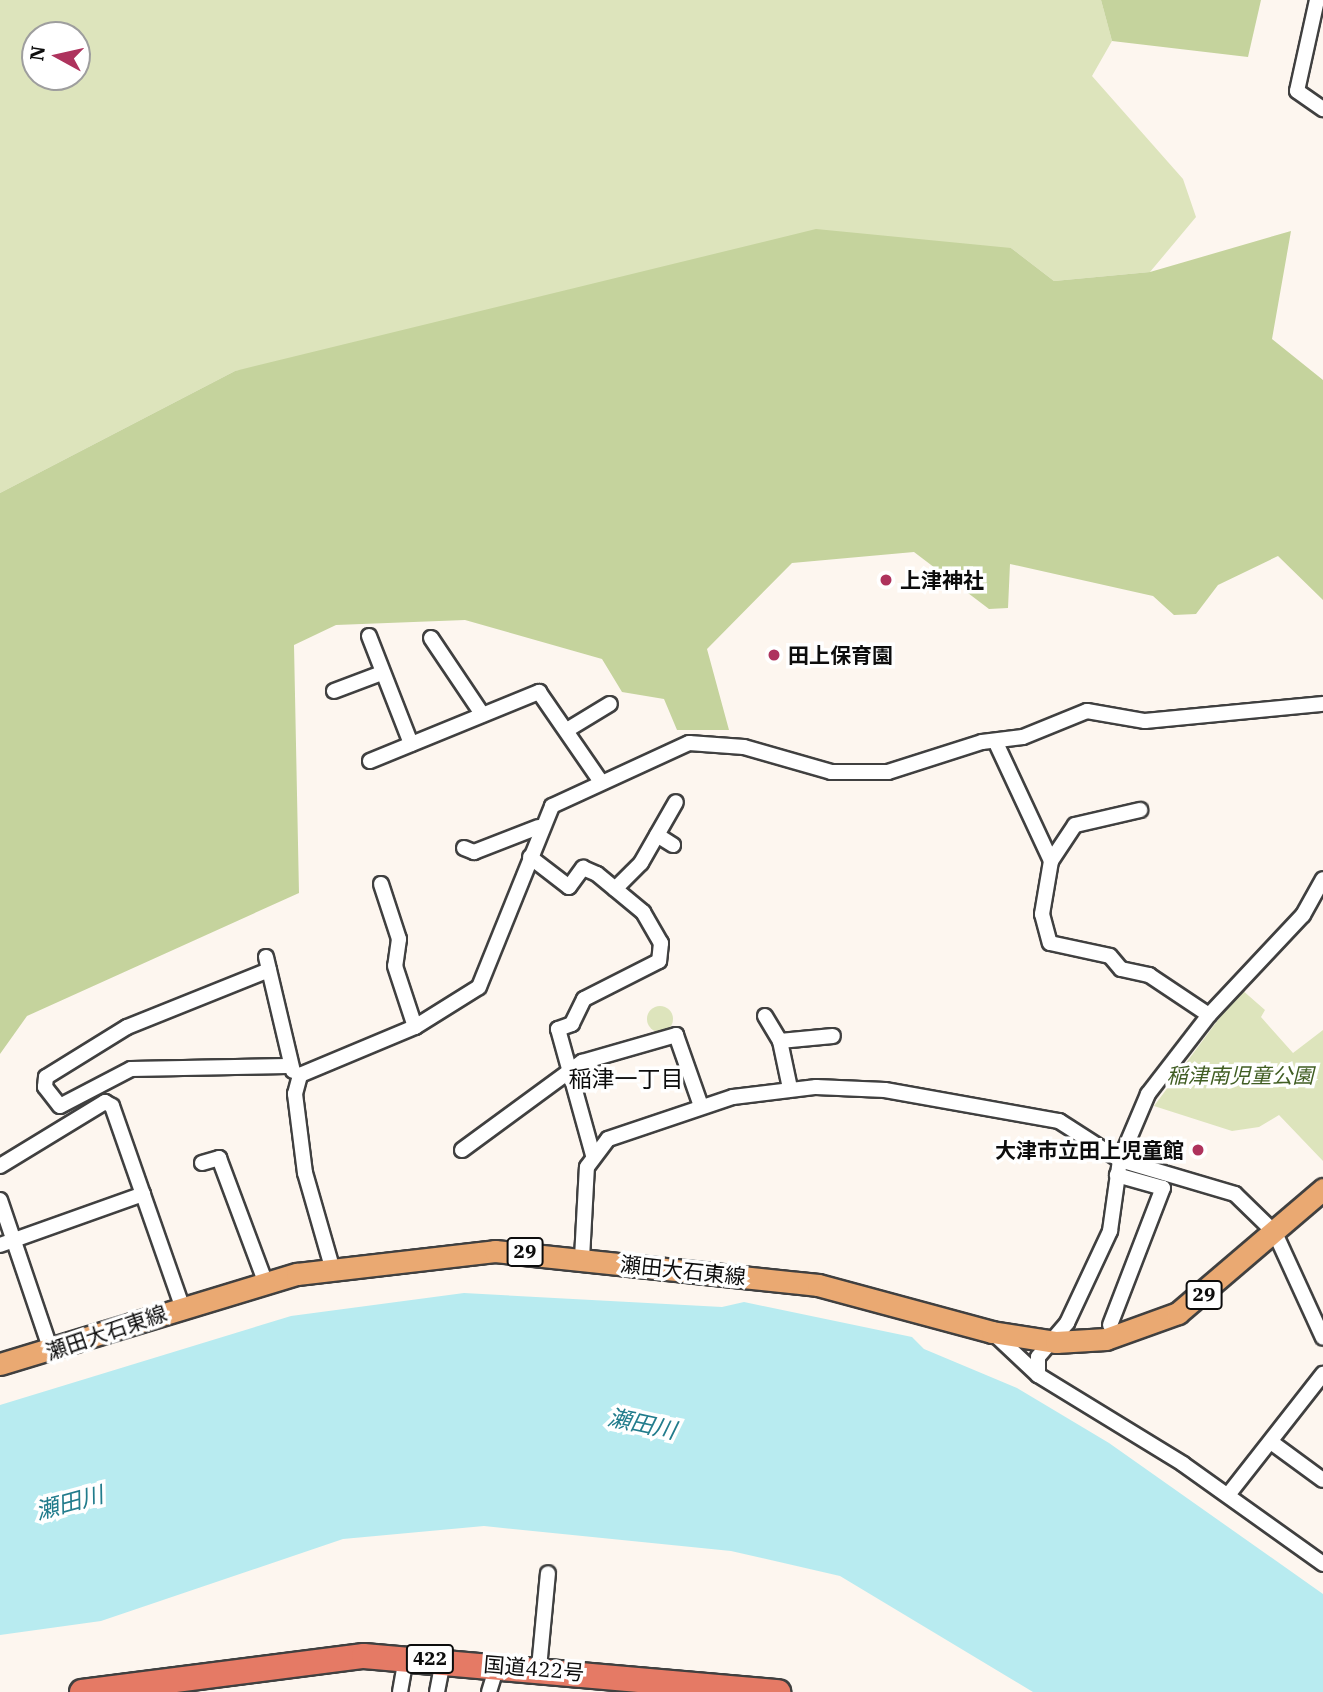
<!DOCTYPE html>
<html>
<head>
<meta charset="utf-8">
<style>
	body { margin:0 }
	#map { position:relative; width:1323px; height:1692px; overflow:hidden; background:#fdf6ef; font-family:"IBM Plex Serif","Noto Sans JP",serif }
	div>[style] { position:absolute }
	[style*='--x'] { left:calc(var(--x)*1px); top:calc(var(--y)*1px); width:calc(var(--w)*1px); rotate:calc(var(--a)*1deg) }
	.green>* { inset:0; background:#dde4bc }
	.round { border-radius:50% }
	.forest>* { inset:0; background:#c5d39d }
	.water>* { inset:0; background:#b8ebf0 }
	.roads { filter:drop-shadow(2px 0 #404040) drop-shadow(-2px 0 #404040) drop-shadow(0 2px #404040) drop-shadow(0 -2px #404040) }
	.street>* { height:14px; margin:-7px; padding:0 7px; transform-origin:7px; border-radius:7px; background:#fff }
	.primary>* { height:21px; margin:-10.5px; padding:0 10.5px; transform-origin:10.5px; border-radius:10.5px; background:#eaa972 }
	.highway>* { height:24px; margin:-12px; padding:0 12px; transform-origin:12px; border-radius:12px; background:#e57a65 }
	.dots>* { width:19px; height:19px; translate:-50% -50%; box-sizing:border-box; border:4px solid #fff; border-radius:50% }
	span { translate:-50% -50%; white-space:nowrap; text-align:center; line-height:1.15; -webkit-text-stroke:7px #fff; paint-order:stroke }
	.shield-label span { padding:2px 5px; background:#fff; border:2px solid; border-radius:5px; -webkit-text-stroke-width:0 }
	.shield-label { font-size:19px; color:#0d0d0d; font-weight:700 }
	.poi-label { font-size:21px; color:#0d0d0d; font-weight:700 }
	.left { translate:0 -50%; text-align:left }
	.right { translate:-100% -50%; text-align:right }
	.park-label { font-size:21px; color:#415e24; font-style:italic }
	.street-label { font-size:21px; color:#0d0d0d }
	.neighbourhood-label { font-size:23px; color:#0d0d0d }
	.water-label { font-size:23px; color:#227c8c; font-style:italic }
	.north { position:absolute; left:21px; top:21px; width:70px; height:70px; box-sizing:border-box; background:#fff; border:2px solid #9e9e9e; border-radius:50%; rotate:278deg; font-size:19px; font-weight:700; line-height:28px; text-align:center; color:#0d0d0d }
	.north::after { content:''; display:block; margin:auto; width:24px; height:32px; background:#ae335d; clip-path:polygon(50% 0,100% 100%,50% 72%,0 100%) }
</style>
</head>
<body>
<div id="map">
	<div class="green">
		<div style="clip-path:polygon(evenodd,0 0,1101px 0,1112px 41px,1092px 76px,1183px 179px,1196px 217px,1150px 272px,1054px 281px,1011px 248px,235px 371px,0 493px,0 0,35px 35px,77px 35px,77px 77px,35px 77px,35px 35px)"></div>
		<div style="clip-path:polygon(1241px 989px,1265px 1010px,1261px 1017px,1293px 1053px,1323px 1030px,1323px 1161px,1279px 1115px,1259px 1127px,1232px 1131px,1154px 1106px)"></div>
		<div class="round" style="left:647px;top:1006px;width:26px;height:26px"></div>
	</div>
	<div class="forest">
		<div style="clip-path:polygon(1101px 0,1261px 0,1248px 57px,1112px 41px)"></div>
		<div style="clip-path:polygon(816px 229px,1011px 248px,1054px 281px,1150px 272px,1291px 231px,1272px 339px,1323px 380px,1323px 600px,1278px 556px,1218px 585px,1196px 614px,1174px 615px,1153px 596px,1010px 564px,1008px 608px,989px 609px,914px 552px,792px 563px,707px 649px,729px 730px,677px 730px,664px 699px,622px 692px,602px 659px,465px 620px,336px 625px,294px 645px,299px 893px,27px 1016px,0 1054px,0 493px,235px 371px)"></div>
	</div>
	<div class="water">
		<div style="clip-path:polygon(464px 1293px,722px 1307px,744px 1302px,912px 1337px,924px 1349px,1017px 1388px,1109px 1443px,1323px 1594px,1323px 1692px,1033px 1692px,840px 1576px,731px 1551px,484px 1526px,343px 1539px,101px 1621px,0 1635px,0 1405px,291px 1316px)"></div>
	</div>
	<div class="roads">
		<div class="street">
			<div style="--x:1317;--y:0;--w:93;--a:102.4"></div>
			<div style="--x:1297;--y:91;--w:32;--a:35"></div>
			<div style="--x:369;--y:636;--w:116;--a:68.7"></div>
			<div style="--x:431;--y:638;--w:92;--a:56.1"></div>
			<div style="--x:334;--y:691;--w:51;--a:-20.6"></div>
			<div style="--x:567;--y:730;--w:50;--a:-31.2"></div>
			<div style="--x:997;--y:745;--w:128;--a:65"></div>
			<div style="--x:1051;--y:861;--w:54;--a:99.6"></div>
			<div style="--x:1042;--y:914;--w:30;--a:75"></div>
			<div style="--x:1050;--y:943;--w:61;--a:12.2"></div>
			<div style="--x:1110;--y:956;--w:17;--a:50"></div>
			<div style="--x:1121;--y:969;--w:29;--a:12"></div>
			<div style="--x:1149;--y:975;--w:72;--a:33.7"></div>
			<div style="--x:370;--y:761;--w:183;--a:-22.2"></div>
			<div style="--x:539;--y:692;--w:109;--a:55.4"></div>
			<div style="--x:657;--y:835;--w:19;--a:32"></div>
			<div style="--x:464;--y:848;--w:11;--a:22"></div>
			<div style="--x:474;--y:852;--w:69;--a:-21.3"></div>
			<div style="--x:530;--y:857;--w:49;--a:37.6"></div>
			<div style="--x:569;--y:887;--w:24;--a:-54"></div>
			<div style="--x:583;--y:868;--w:15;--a:23"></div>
			<div style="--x:597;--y:874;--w:60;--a:39.6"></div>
			<div style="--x:643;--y:912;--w:36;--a:60"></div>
			<div style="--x:661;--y:943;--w:18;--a:96"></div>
			<div style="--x:659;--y:961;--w:84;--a:153.1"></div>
			<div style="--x:584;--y:999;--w:28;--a:116"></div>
			<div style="--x:572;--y:1024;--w:15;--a:160"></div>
			<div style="--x:558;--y:1029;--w:131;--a:74.5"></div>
			<div style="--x:1051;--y:861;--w:43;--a:-56.3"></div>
			<div style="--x:1075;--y:825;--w:67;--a:-13"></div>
			<div style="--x:381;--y:884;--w:58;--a:71.9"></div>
			<div style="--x:399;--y:939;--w:27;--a:98"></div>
			<div style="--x:395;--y:966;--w:64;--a:71.8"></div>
			<div style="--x:615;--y:889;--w:37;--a:-45"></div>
			<div style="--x:641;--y:863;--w:70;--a:-60.2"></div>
			<div style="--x:266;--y:957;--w:117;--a:76.7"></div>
			<div style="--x:269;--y:970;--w:153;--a:158.1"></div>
			<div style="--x:127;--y:1027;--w:95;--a:148.3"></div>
			<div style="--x:46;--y:1077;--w:10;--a:96"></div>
			<div style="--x:45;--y:1087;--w:24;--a:52"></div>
			<div style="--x:60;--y:1106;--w:80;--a:-27.5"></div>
			<div style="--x:131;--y:1069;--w:156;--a:-1.1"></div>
			<div style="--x:765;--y:1016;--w:29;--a:59"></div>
			<div style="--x:780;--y:1041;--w:48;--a:78"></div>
			<div style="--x:780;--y:1041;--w:53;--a:-5.4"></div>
			<div style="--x:462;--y:1150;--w:149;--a:-36.3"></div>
			<div style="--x:582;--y:1062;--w:98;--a:-16"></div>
			<div style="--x:676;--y:1035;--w:72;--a:70.6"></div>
			<div style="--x:202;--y:1163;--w:18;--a:-16"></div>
			<div style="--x:219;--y:1158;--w:131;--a:69.5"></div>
			<div style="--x:0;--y:1166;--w:123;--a:-31.4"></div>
			<div style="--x:105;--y:1102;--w:8;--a:30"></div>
			<div style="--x:112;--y:1106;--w:212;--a:70.7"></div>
			<div style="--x:0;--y:1200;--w:159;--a:71.3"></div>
			<div style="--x:0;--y:1245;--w:152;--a:-19.6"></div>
			<div style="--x:582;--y:1258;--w:91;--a:-86.9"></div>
			<div style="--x:587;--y:1167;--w:35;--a:-53"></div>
			<div style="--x:608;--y:1139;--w:132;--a:-18.6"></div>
			<div style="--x:733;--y:1097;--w:84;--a:-6.9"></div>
			<div style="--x:816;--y:1087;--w:69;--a:2.5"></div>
			<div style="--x:885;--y:1090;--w:177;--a:10.1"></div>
			<div style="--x:1059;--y:1121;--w:72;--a:32.6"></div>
			<div style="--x:1120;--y:1160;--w:120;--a:16.5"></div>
			<div style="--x:1235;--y:1194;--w:56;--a:44.3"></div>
			<div style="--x:1275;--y:1233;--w:115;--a:65.4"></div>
			<div style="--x:332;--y:1267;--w:98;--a:-106"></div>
			<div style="--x:305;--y:1173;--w:80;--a:-97.2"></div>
			<div style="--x:295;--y:1094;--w:20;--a:-75"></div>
			<div style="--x:300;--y:1075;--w:125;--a:-22.7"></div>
			<div style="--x:415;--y:1027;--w:75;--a:-32"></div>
			<div style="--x:479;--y:987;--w:195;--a:-68"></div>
			<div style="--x:552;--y:806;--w:151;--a:-24.7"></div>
			<div style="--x:689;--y:743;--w:55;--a:4.2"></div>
			<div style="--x:744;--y:747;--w:91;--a:16"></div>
			<div style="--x:831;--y:772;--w:57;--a:0"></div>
			<div style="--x:888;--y:772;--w:99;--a:-17.7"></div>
			<div style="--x:982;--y:742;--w:41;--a:-7"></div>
			<div style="--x:1023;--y:737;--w:69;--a:-22.1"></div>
			<div style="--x:1087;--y:711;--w:59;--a:9.8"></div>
			<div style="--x:1145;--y:721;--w:179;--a:-5.5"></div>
			<div style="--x:1110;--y:1325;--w:147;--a:-68.9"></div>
			<div style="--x:1163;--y:1188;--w:48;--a:-164.2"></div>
			<div style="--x:992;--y:1332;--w:63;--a:43.1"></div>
			<div style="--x:1038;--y:1375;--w:170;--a:31.5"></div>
			<div style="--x:1183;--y:1464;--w:172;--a:35.5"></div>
			<div style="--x:1038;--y:1375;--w:18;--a:-90"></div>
			<div style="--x:1038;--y:1357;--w:45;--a:-49.5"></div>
			<div style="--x:1067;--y:1323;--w:102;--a:-64.9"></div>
			<div style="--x:1110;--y:1231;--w:72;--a:-82"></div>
			<div style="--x:1120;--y:1160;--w:72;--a:-67"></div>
			<div style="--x:1148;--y:1094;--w:100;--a:-52.3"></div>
			<div style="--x:1209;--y:1015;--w:137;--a:-46.8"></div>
			<div style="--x:1303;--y:915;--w:41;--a:-60.9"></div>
			<div style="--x:1271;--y:1442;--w:64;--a:36.2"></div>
			<div style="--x:1228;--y:1495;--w:154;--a:-51.9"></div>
			<div style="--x:539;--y:1668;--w:95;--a:-84.6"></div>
			<div style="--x:400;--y:1692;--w:36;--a:-80"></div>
			<div style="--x:437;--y:1692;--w:33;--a:-79"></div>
			<div style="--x:489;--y:1692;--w:28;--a:-73"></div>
		</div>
		<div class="primary">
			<div style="--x:0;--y:1364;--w:310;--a:-16.9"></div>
			<div style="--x:297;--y:1274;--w:199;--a:-6.6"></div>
			<div style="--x:495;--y:1251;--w:325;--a:6"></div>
			<div style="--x:818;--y:1285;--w:180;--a:15.1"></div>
			<div style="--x:992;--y:1332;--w:65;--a:8.9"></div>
			<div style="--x:1056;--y:1342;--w:50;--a:-3.4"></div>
			<div style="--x:1106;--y:1339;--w:77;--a:-19.9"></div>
			<div style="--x:1178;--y:1313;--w:191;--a:-40.5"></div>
		</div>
		<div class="highway">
			<div style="--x:82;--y:1692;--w:284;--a:-7.3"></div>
			<div style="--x:364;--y:1656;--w:416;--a:5"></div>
		</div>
	</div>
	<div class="dots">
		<div style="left:886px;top:580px;background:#ae335d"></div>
		<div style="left:774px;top:655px;background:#ae335d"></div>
		<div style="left:1198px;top:1150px;background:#ae335d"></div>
	</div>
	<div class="shield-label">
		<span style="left:525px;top:1252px">29</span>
		<span style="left:1204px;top:1295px">29</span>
		<span style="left:430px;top:1659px">422</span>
	</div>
	<div class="poi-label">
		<span class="left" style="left:900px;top:580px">上津神社</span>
		<span class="left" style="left:788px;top:655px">田上保育園</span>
		<span class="right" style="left:1184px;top:1150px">大津市立田上児童館</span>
	</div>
	<div class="park-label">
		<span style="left:1240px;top:1075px">稲津南児童公園</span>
	</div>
	<div class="street-label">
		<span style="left:683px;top:1270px;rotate:6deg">瀬田大石東線</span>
		<span style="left:106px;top:1332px;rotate:-19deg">瀬田大石東線</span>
		<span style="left:534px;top:1668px;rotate:5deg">国道422号</span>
	</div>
	<div class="neighbourhood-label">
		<span style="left:626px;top:1078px">稲津一丁目</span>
	</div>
	<div class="water-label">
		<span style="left:642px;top:1423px;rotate:12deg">瀬田川</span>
		<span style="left:69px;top:1502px;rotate:-15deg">瀬田川</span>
	</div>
	<div class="north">N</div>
</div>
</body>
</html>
